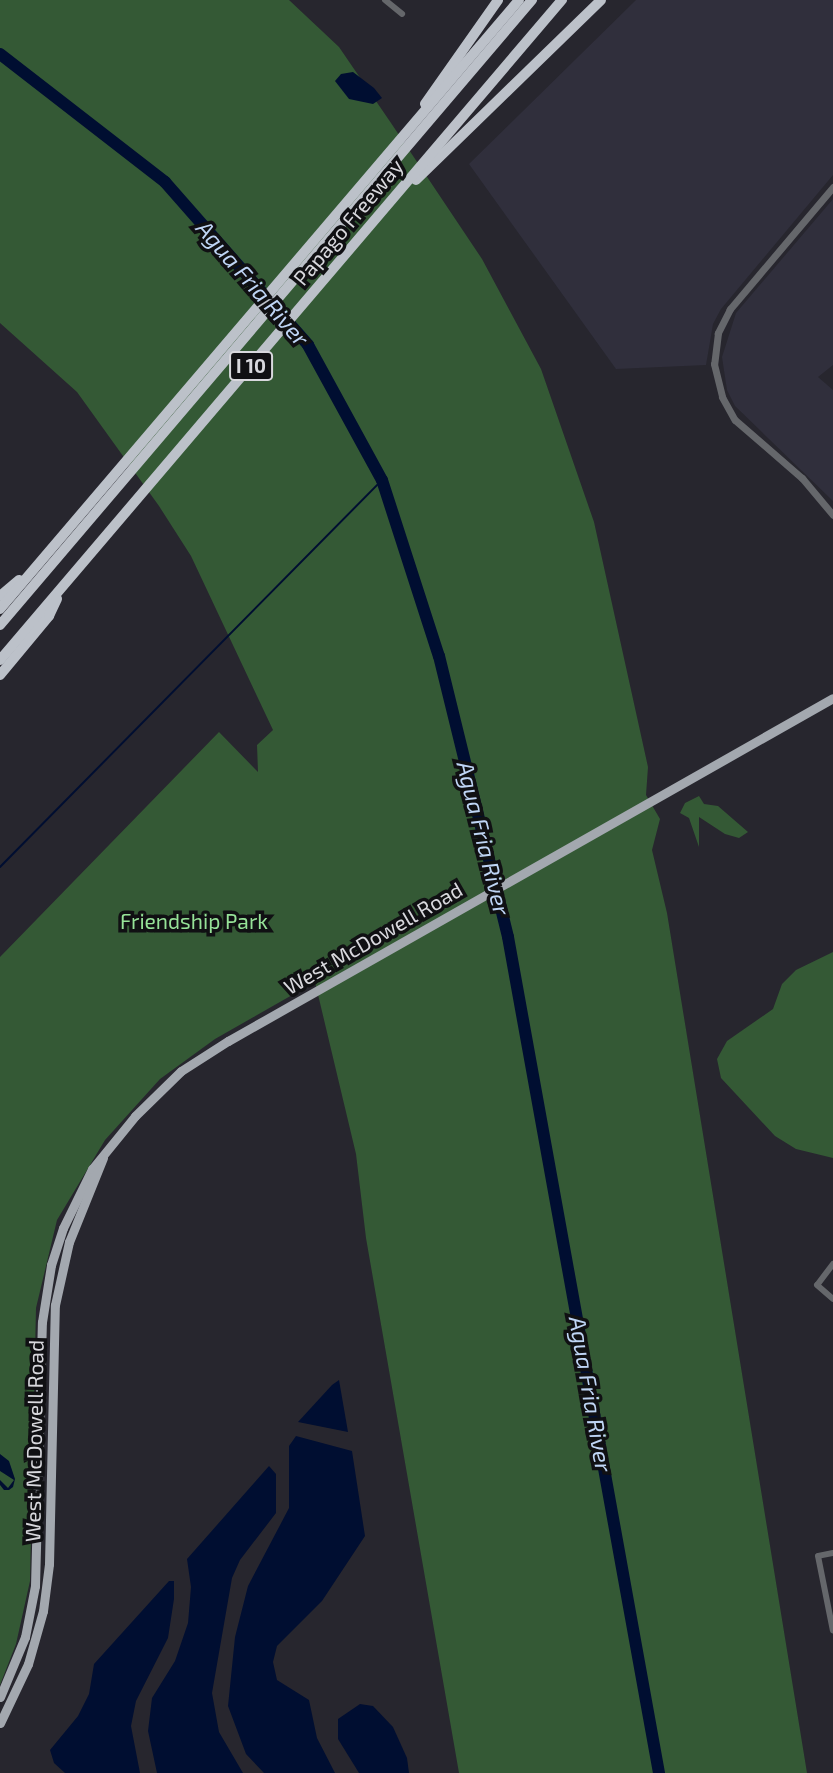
<!DOCTYPE html>
<html>
<head>
<meta charset="utf-8">
<style>
	body { margin:0 }
	#map { position:relative; width:833px; height:1773px; overflow:hidden; background:#27262e; font-family:"Exo 2",sans-serif }
	div>[style] { position:absolute }
	[style*='--x'] { left:calc(var(--x)*1px); top:calc(var(--y)*1px); width:calc(var(--w)*1px); rotate:calc(var(--a)*1deg) }
	.built>* { inset:0; background:#302f3c }
	.green>* { inset:0; background:#345935 }
	.water>* { inset:0; background:#000e31 }
	.stream>* { height:2px; margin:-1px; padding:0 1px; transform-origin:1px; border-radius:1px; background:#000e31 }
	.river>* { height:12px; margin:-6px; padding:0 6px; transform-origin:6px; border-radius:6px; background:#000e31 }
	.minor>* { height:6px; margin:-3px; padding:0 3px; transform-origin:3px; border-radius:3px; background:#65676b }
	.tertiary>* { height:7px; margin:-3.5px; padding:0 3.5px; transform-origin:3.5px; border-radius:3.5px; background:#65676b }
	.primary>* { height:9px; margin:-4.5px; padding:0 4.5px; transform-origin:4.5px; border-radius:4.5px; background:#a3a8af }
	.motorway>* { height:10px; margin:-5px; padding:0 5px; transform-origin:5px; border-radius:5px; background:#bcc1c9 }
	span { translate:-50% -50%; white-space:nowrap; text-align:center; line-height:1.15; -webkit-text-stroke:7px #101013; paint-order:stroke }
	.shield-label span { padding:2px 5px; background:#101013; border:2px solid; border-radius:5px; -webkit-text-stroke-width:0 }
	.shield-label { font-size:19px; color:#d8d8dd; font-weight:700 }
	.street-label { font-size:21px; color:#d8d8dd }
	.park-label { font-size:21px; color:#96e298 }
	.water-label { font-size:23px; color:#bfd5f5; font-style:italic }
</style>
</head>
<body>
<div id="map">
	<div class="built">
		<div style="clip-path:polygon(636px 0,833px 0,833px 175px,721px 309px,713px 324px,706px 365px,616px 369px,469px 164px)"></div>
		<div style="clip-path:polygon(833px 199px,833px 365px,818px 377px,833px 390px,833px 501px,735px 406px,727px 390px,722px 357px,736px 313px)"></div>
	</div>
	<div class="green">
		<div style="clip-path:polygon(0 0,289px 0,339px 47px,391px 123px,482px 259px,541px 369px,594px 522px,648px 767px,646px 795px,660px 819px,652px 850px,667px 913px,807px 1773px,459px 1773px,366px 1238px,356px 1154px,315px 982px,215px 1039px,160px 1079px,105px 1140px,57px 1220px,36px 1308px,30px 1581px,16px 1644px,0 1685px,0 957px,219px 732px,258px 772px,257px 745px,273px 730px,191px 556px,159px 506px,77px 392px,0 323px)"></div>
		<div style="clip-path:polygon(699px 796px,704px 804px,718px 806px,748px 832px,739px 838px,725px 834px,699px 817px,699px 847px,689px 818px,680px 813px,685px 803px)"></div>
		<div style="clip-path:polygon(833px 952px,833px 1158px,796px 1149px,775px 1136px,721px 1078px,717px 1059px,727px 1041px,773px 1009px,782px 984px,796px 970px)"></div>
	</div>
	<div class="water">
		<div style="clip-path:polygon(353px 72px,374px 88px,382px 98px,373px 104px,349px 99px,335px 81px,341px 74px)"></div>
		<div style="clip-path:polygon(339px 1380px,348px 1432px,298px 1422px,332px 1385px)"></div>
		<div style="clip-path:polygon(296px 1436px,352px 1451px,365px 1536px,322px 1601px,277px 1646px,273px 1662px,277px 1680px,309px 1700px,317px 1738px,335px 1773px,264px 1773px,246px 1754px,228px 1706px,235px 1637px,248px 1586px,289px 1508px,289px 1446px)"></div>
		<div style="clip-path:polygon(0 1454px,9px 1461px,15px 1479px,13px 1487px,9px 1490px,4px 1490px,0 1485px,0 1480px,8px 1488px,14px 1480px,0 1471px)"></div>
		<div style="clip-path:polygon(269px 1466px,276px 1474px,276px 1513px,240px 1560px,232px 1578px,212px 1693px,219px 1732px,243px 1773px,157px 1773px,148px 1731px,152px 1698px,175px 1661px,188px 1623px,191px 1587px,187px 1559px)"></div>
		<div style="clip-path:polygon(169px 1581px,174px 1581px,174px 1599px,168px 1638px,136px 1701px,131px 1726px,140px 1773px,65px 1773px,54px 1763px,50px 1750px,78px 1716px,89px 1694px,94px 1664px)"></div>
		<div style="clip-path:polygon(360px 1704px,373px 1706px,393px 1727px,407px 1758px,409px 1773px,359px 1773px,338px 1739px,338px 1719px)"></div>
	</div>
	<div class="stream">
		<div style="--x:0;--y:867;--w:544;--a:-45.37"></div>
	</div>
	<div class="river">
		<div style="--x:0;--y:54;--w:209;--a:37.8"></div>
		<div style="--x:165;--y:182;--w:217;--a:48.7"></div>
		<div style="--x:308;--y:345;--w:154;--a:61.3"></div>
		<div style="--x:382;--y:480;--w:185;--a:72.1"></div>
		<div style="--x:439;--y:656;--w:289;--a:76.2"></div>
		<div style="--x:508;--y:937;--w:850;--a:79.76"></div>
	</div>
	<div class="minor">
		<div style="--x:385;--y:0;--w:22;--a:39"></div>
		<div style="--x:833;--y:1264;--w:26;--a:127"></div>
		<div style="--x:817;--y:1285;--w:21;--a:41"></div>
		<div style="--x:833;--y:1553;--w:15;--a:169"></div>
		<div style="--x:818;--y:1556;--w:76;--a:78.7"></div>
	</div>
	<div class="tertiary">
		<div style="--x:833;--y:187;--w:160;--a:130.2"></div>
		<div style="--x:730;--y:309;--w:27;--a:117"></div>
		<div style="--x:718;--y:333;--w:31;--a:97"></div>
		<div style="--x:714;--y:364;--w:34;--a:76"></div>
		<div style="--x:722;--y:397;--w:26;--a:61"></div>
		<div style="--x:735;--y:420;--w:89;--a:40.9"></div>
		<div style="--x:802;--y:478;--w:48;--a:50"></div>
	</div>
	<div class="primary">
		<div style="--x:0;--y:1697;--w:65;--a:-67.4"></div>
		<div style="--x:25;--y:1637;--w:52;--a:-78.9"></div>
		<div style="--x:35;--y:1586;--w:264;--a:-88.5"></div>
		<div style="--x:42;--y:1322;--w:58;--a:-81"></div>
		<div style="--x:51;--y:1265;--w:39;--a:-72"></div>
		<div style="--x:63;--y:1228;--w:66;--a:-63.8"></div>
		<div style="--x:92;--y:1169;--w:68;--a:-50.9"></div>
		<div style="--x:135;--y:1116;--w:64;--a:-44.4"></div>
		<div style="--x:181;--y:1071;--w:56;--a:-32.6"></div>
		<div style="--x:228;--y:1041;--w:695;--a:-29.55"></div>
		<div style="--x:0;--y:1723;--w:65;--a:-64.6"></div>
		<div style="--x:28;--y:1664;--w:55;--a:-74.2"></div>
		<div style="--x:43;--y:1611;--w:47;--a:-82.7"></div>
		<div style="--x:49;--y:1564;--w:259;--a:-88.7"></div>
		<div style="--x:55;--y:1305;--w:65;--a:-77.5"></div>
		<div style="--x:69;--y:1242;--w:91;--a:-68"></div>
	</div>
	<div class="motorway">
		<div style="--x:425;--y:104;--w:127;--a:-54.9"></div>
		<div style="--x:416;--y:180;--w:258;--a:-44.2"></div>
		<div style="--x:0;--y:596;--w:25;--a:-40"></div>
		<div style="--x:0;--y:609;--w:800;--a:-49.56"></div>
		<div style="--x:0;--y:625;--w:821;--a:-49.6"></div>
		<div style="--x:0;--y:660;--w:867;--a:-49.59"></div>
		<div style="--x:0;--y:675;--w:77;--a:-50.3"></div>
		<div style="--x:49;--y:616;--w:19;--a:-65"></div>
	</div>
	<div class="shield-label">
		<span style="left:251px;top:366px">I 10</span>
	</div>
	<div class="street-label">
		<span style="left:348px;top:222px;rotate:-50deg">Papago Freeway</span>
		<span style="left:373px;top:938px;rotate:-30deg">West McDowell Road</span>
		<span style="left:34px;top:1441px;rotate:-89deg">West McDowell Road</span>
	</div>
	<div class="park-label">
		<span style="left:194px;top:921px">Friendship Park</span>
	</div>
	<div class="water-label">
		<span style="left:253px;top:283px;rotate:49deg">Agua Fria River</span>
		<span style="left:484px;top:838px;rotate:76deg">Agua Fria River</span>
		<span style="left:591px;top:1394px;rotate:80deg">Agua Fria River</span>
	</div>
</div>
</body>
</html>
